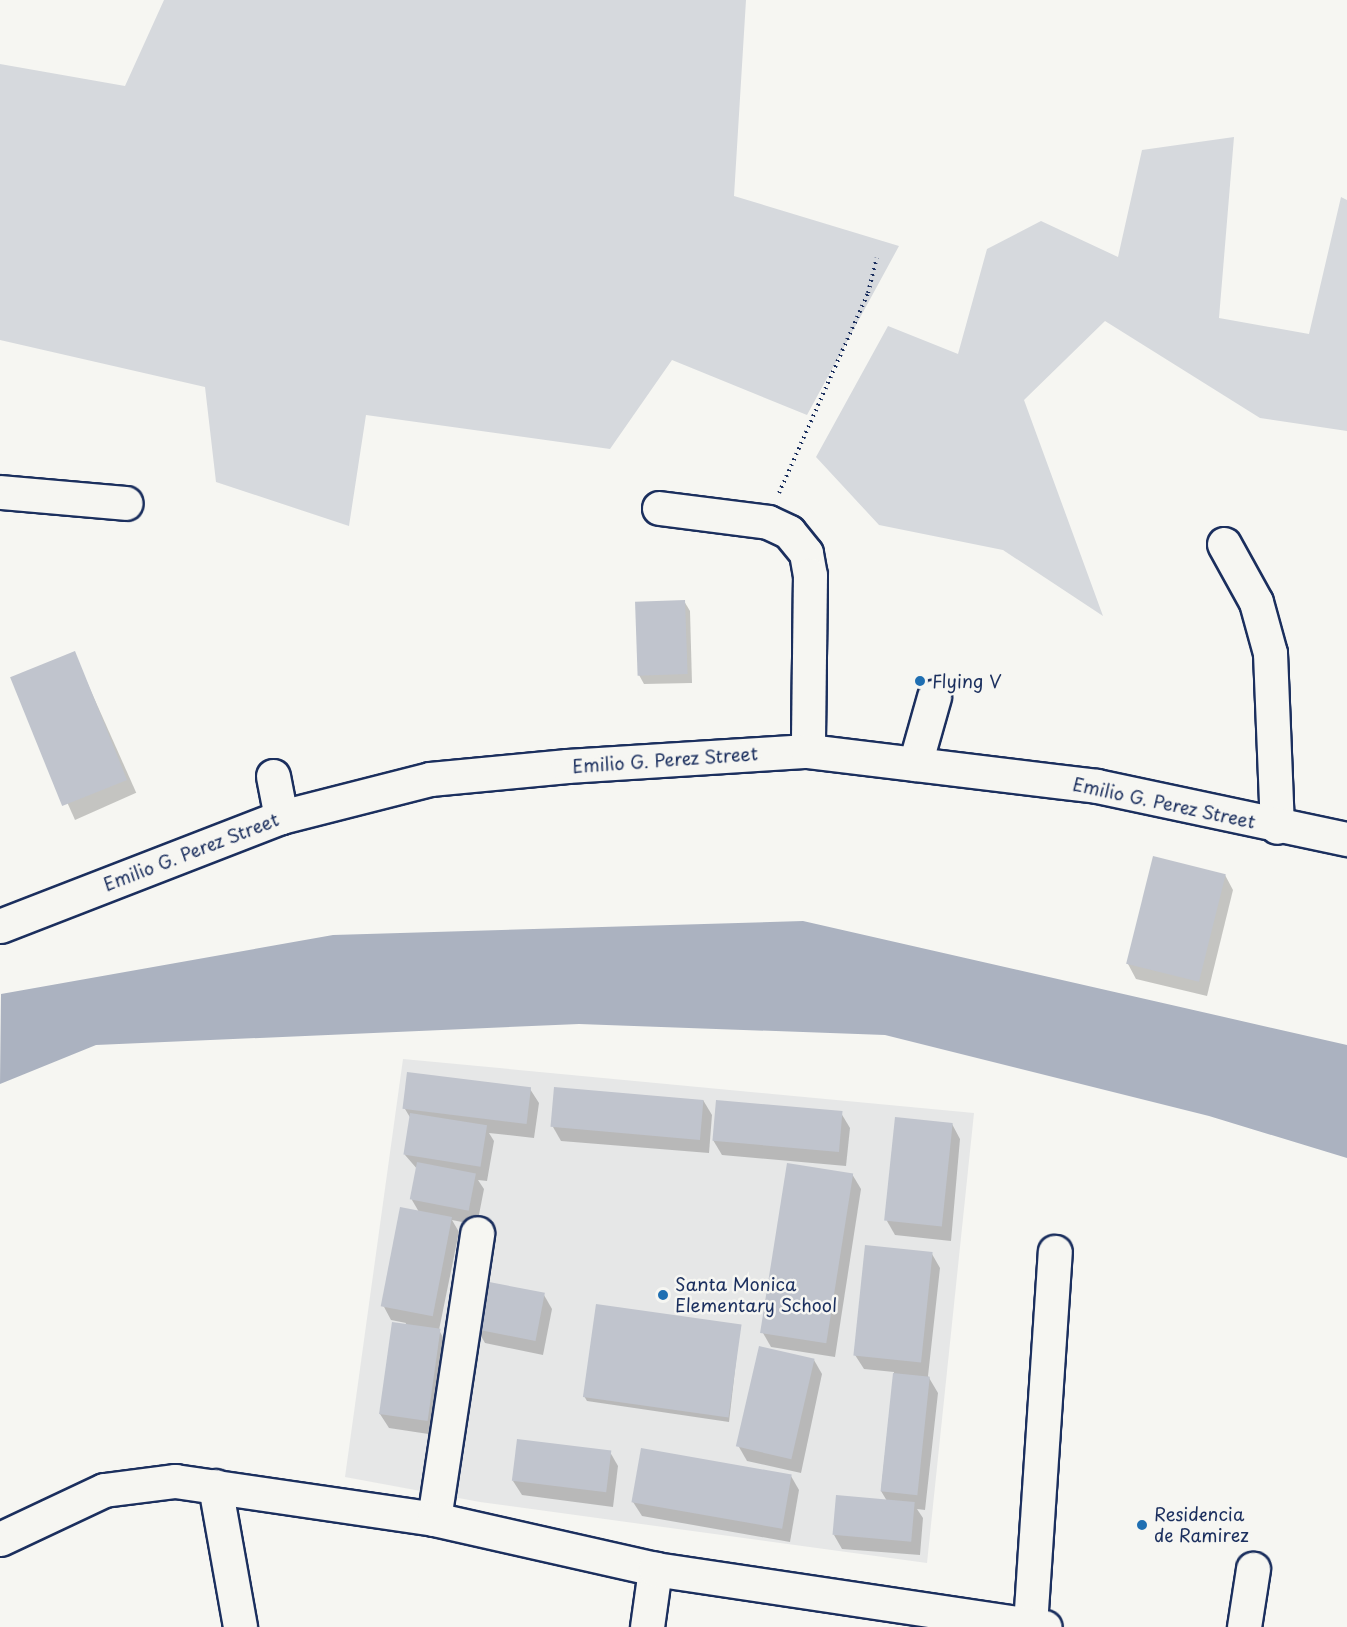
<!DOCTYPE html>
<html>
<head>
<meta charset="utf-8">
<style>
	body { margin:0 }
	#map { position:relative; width:1347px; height:1627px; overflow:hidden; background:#f6f6f2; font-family:"Playpen Sans",sans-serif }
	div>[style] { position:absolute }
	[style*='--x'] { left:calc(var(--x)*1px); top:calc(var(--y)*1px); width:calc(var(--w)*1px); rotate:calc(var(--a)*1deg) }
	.built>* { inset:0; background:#e6e7e7 }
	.green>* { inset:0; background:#d6d9dd }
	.water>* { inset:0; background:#abb2c0 }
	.shadow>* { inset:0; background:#0003; transform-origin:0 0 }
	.building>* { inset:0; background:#c0c4cd; transform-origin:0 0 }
	.path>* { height:4px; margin-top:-2px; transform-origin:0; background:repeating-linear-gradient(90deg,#1b2f5e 0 1.5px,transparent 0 6px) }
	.roads { filter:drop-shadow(2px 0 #1b2f5e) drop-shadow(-2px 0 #1b2f5e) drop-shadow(0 2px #1b2f5e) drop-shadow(0 -2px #1b2f5e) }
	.minor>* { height:33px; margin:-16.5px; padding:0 16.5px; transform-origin:16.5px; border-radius:16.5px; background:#f6f6f2 }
	.major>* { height:33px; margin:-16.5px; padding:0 16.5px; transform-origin:16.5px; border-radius:16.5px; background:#f6f6f2 }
	.dots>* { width:16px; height:16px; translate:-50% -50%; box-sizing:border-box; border:3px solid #f6f6f2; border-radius:50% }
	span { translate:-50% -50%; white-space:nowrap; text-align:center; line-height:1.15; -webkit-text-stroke:5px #f6f6f2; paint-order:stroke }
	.poi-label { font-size:18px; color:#1b2f5e }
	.left { translate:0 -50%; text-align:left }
	.street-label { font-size:18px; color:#1b2f5e }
</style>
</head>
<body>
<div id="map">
	<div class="built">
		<div style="clip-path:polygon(403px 1059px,974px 1113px,927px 1563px,480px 1502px,345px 1477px)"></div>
	</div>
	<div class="green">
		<div style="clip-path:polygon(164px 0,746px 0,734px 196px,899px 246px,807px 415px,672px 360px,610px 449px,366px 415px,349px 526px,216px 482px,205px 387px,0 340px,0 64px,125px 86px)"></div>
		<div style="clip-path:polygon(1234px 137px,1219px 318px,1309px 334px,1341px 197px,1347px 200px,1347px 431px,1260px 418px,1105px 321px,1024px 400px,1103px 616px,1003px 550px,879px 525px,816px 457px,888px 326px,958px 354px,987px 249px,1041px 221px,1118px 257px,1142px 150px)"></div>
	</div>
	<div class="water">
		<div style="clip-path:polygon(803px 921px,1347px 1045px,1347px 1158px,1209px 1116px,885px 1035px,579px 1024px,96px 1045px,0 1084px,1px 994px,333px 935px)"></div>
	</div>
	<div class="shadow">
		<div style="clip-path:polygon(684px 601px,690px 611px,692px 683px,644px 684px,639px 675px)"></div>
		<div style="left:74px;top:653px;width:153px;height:67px;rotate:66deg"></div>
		<div style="clip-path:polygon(1225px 875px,1233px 890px,1207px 996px,1136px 979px,1128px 964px)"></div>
		<div style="clip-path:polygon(530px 1089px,539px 1103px,534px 1138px,489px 1133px,494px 1141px,487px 1181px,478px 1180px,484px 1189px,477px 1225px,452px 1220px,459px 1232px,439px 1330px,447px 1345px,435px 1435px,389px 1428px,380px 1414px,406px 1323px,391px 1320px,383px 1305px,419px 1212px,412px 1200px,418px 1170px,405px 1155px,411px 1119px,405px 1109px)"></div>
		<div style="clip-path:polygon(703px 1100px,712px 1115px,709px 1153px,561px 1141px,553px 1127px)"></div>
		<div style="clip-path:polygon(841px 1113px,850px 1128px,846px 1166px,722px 1155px,713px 1140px)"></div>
		<div style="clip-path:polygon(952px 1124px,960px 1139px,951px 1241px,895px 1235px,887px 1221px)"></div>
		<div style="clip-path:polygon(852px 1174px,861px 1189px,835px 1357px,771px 1347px,763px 1333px)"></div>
		<div style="clip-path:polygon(932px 1254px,940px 1268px,928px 1376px,938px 1393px,925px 1510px,917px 1509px,923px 1518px,920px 1555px,842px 1549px,834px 1535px,887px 1501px,881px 1491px,894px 1372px,864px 1369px,855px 1355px)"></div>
		<div style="clip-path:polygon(544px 1295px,552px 1309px,543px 1355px,485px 1343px,477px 1329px)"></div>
		<div style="clip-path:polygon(740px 1326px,729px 1422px,587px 1401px,584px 1396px)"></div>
		<div style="clip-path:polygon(814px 1360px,822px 1374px,801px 1473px,747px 1461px,739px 1447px)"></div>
		<div style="clip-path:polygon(610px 1452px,618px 1466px,613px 1507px,522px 1495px,513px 1481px)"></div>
		<div style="clip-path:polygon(791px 1476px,799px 1490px,790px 1542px,642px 1516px,633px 1502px)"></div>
	</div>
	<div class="building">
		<div style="left:685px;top:600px;width:74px;height:50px;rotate:88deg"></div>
		<div style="left:75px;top:651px;width:139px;height:70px;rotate:68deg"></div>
		<div style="left:1153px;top:856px;width:75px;height:111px;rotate:14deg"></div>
		<div style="left:407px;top:1072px;width:125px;height:37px;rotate:7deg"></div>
		<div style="left:554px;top:1087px;width:150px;height:40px;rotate:5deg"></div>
		<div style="left:716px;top:1100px;width:127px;height:41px;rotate:5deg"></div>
		<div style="left:410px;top:1113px;width:78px;height:42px;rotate:9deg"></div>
		<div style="left:895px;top:1117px;width:58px;height:104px;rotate:6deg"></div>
		<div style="left:417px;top:1162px;width:60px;height:38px;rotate:11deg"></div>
		<div style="left:787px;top:1163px;width:67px;height:172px;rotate:9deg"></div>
		<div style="left:400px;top:1207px;width:53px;height:101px;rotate:11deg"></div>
		<div style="left:865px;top:1245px;width:68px;height:111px;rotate:6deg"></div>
		<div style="left:484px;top:1281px;width:62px;height:49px;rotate:11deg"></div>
		<div style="left:596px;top:1304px;width:147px;height:94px;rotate:8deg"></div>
		<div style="left:392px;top:1322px;width:49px;height:93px;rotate:8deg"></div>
		<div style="left:759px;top:1346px;width:57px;height:103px;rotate:13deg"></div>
		<div style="left:893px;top:1373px;width:37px;height:119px;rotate:6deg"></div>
		<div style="left:517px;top:1439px;width:95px;height:42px;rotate:7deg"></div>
		<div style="left:641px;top:1448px;width:153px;height:55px;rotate:10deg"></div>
		<div style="left:836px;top:1495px;width:79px;height:40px;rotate:5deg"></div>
	</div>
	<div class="path">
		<div style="--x:779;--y:493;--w:219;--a:-66"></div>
		<div style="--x:868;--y:293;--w:36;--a:-76"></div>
	</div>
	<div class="roads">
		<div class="minor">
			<div style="--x:0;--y:492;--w:126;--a:5"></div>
			<div style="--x:659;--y:508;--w:110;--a:7.3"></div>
			<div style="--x:768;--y:522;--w:23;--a:25"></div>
			<div style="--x:789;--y:532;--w:27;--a:51"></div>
			<div style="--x:806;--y:553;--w:22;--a:80"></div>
			<div style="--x:810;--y:575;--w:176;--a:90.7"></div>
			<div style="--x:1224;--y:544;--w:66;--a:61.1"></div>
			<div style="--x:1256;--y:602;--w:53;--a:74.6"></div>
			<div style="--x:1270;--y:653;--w:174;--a:87.7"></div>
			<div style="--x:915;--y:764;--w:70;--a:-74.2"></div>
			<div style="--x:273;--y:776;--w:42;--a:79"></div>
			<div style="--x:215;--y:1486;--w:143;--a:79.9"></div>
			<div style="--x:434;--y:1519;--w:289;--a:-81.4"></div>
			<div style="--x:1030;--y:1625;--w:374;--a:-86.2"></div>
			<div style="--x:647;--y:1627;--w:59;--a:-82.1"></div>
			<div style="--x:1244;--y:1627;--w:59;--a:-81.2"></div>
		</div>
		<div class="major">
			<div style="--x:0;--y:926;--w:301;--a:-21.2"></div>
			<div style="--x:281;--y:817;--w:154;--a:-14.3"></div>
			<div style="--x:430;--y:779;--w:138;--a:-5.4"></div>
			<div style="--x:567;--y:766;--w:241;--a:-3.6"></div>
			<div style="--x:808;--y:751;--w:291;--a:6.9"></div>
			<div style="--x:1097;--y:786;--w:256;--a:12"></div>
			<div style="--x:0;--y:1539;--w:115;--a:-25.2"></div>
			<div style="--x:104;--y:1490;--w:72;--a:-7.2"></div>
			<div style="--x:175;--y:1481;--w:262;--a:8.3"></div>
			<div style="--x:434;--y:1519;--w:227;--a:12.7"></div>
			<div style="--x:655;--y:1569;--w:394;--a:8.5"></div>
		</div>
	</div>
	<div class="dots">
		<div style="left:920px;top:681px;background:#1f6fb2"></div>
		<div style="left:663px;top:1295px;background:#1f6fb2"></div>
		<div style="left:1142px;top:1525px;background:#1f6fb2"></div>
	</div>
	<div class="poi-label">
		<span class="left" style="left:932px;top:681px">Flying V</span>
		<span class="left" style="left:675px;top:1295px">Santa Monica<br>Elementary School</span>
		<span class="left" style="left:1154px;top:1525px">Residencia<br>de Ramirez</span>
	</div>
	<div class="street-label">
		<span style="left:665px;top:760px;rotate:-4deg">Emilio G. Perez Street</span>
		<span style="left:1164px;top:803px;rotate:12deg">Emilio G. Perez Street</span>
		<span style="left:191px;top:852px;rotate:-21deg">Emilio G. Perez Street</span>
	</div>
</div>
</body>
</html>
